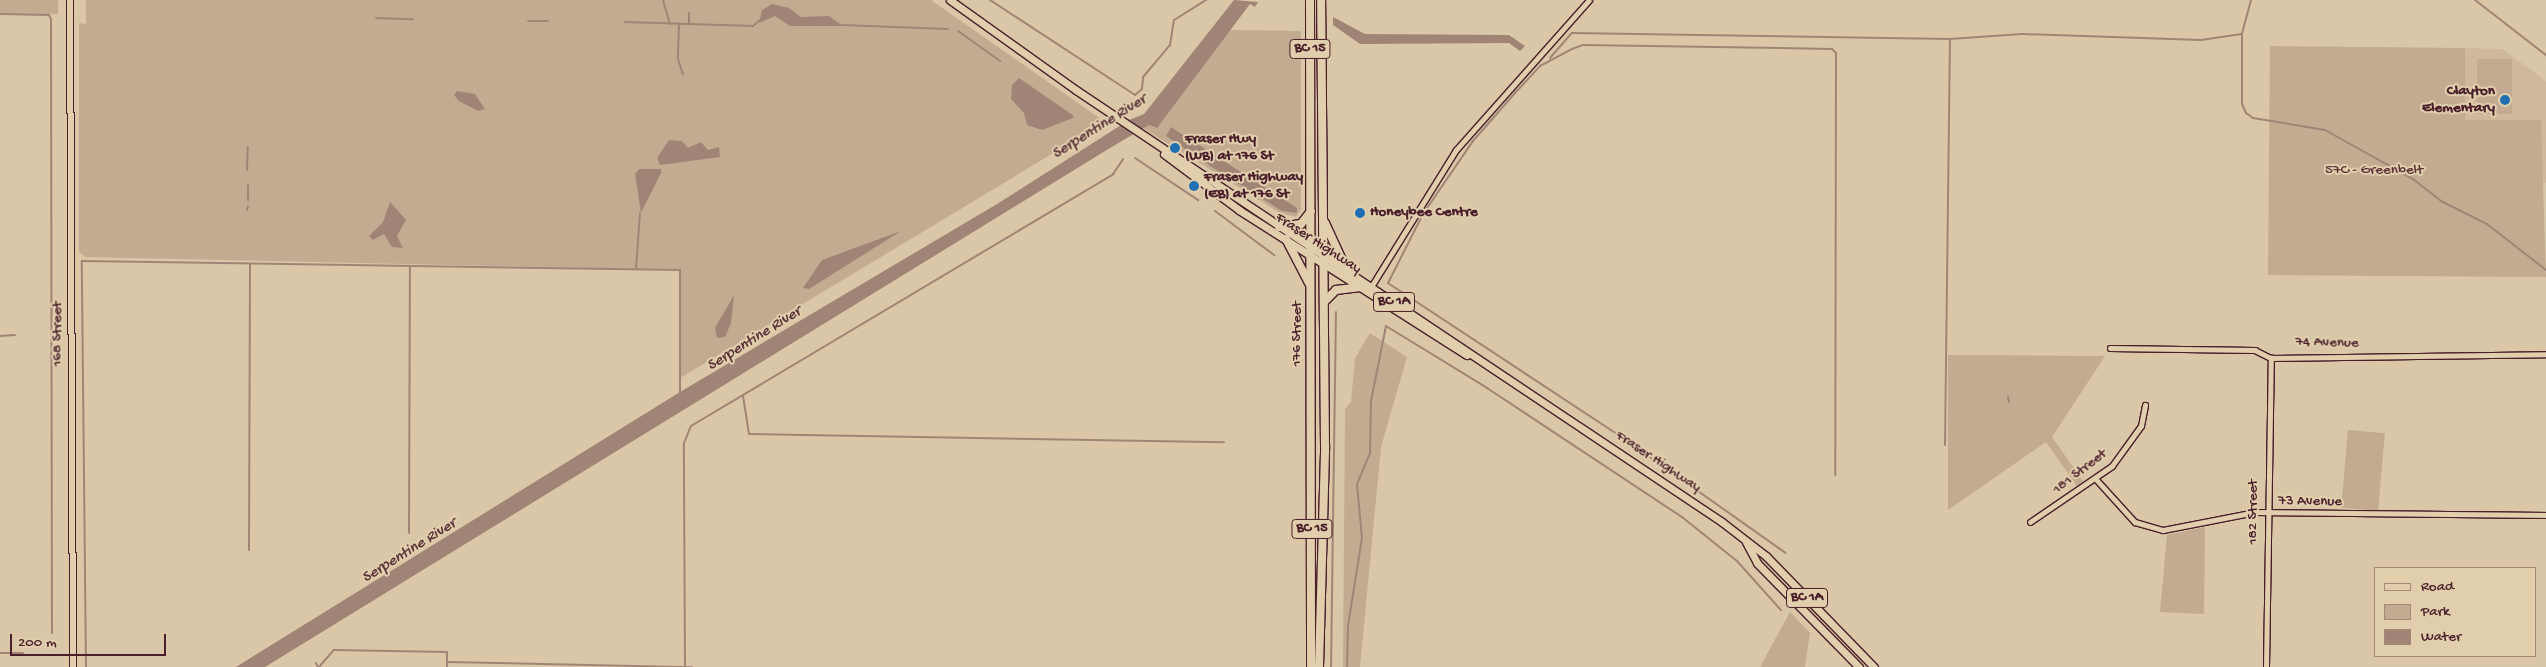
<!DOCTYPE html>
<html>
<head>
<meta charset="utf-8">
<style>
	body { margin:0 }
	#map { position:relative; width:2546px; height:667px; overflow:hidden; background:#dac7a7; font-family:"Gochi Hand",sans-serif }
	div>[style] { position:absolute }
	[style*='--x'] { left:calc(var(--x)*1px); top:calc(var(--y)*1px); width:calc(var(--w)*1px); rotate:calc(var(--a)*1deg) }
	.built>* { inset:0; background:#ceb99c }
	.green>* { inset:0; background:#c3ab92; transform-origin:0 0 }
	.water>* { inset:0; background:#a08576 }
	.stream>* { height:2px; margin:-1px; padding:0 1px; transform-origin:1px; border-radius:1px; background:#a08576 }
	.roads { filter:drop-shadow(1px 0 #4a1f2b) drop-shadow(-1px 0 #4a1f2b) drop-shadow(0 1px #4a1f2b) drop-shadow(0 -1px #4a1f2b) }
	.street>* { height:4.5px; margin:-2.25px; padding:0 2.25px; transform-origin:2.25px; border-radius:2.25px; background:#e0ceac }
	.secondary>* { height:6px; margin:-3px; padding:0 3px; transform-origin:3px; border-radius:3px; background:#e0ceac }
	.primary>* { height:7px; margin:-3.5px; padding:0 3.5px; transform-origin:3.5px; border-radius:3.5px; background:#e0ceac }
	.highway>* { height:8px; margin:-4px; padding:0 4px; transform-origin:4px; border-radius:4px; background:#e0ceac }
	.dots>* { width:14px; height:14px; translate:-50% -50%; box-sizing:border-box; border:2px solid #e0ceac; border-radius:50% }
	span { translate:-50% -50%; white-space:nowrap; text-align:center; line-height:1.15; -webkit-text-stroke:4px #e0ceac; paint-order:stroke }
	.shield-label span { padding:1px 4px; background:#e0ceac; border:1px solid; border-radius:4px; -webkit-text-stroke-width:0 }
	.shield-label { font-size:14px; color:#4a1f2b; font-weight:700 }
	.poi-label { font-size:15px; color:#4a1f2b; font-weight:700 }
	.right { translate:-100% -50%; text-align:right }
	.left { translate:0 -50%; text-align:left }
	.park-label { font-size:15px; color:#5c343a }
	.street-label { font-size:15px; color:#4a1f2b }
	.water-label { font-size:16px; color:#5b333a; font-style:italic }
	.legend { position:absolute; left:2374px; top:567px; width:162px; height:90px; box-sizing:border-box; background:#e0ceac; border:1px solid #a48878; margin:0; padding:6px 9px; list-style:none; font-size:15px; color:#4a1f2b }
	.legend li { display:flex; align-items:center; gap:10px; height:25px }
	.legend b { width:25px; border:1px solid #a48878 }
	.scale { position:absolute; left:10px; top:634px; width:156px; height:22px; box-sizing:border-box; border:2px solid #4a1f2b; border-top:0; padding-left:6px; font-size:15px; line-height:18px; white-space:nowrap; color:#4a1f2b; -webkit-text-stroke:4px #e0ceac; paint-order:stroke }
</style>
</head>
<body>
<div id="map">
	<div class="built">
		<div style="clip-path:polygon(2465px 48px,2502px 49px,2546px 81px,2546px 183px,2540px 183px,2464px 120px)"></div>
	</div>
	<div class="green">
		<div style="left:0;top:0;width:58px;height:14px"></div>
		<div style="clip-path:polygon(86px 0,931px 0,1105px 122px,680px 378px,680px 270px,86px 257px,79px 252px,79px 23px,86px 24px)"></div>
		<div style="clip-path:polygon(1229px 30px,1301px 31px,1301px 209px,1296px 217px,1280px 213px,1143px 128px,1149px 125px,1156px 128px)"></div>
		<div style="clip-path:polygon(2270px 46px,2465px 48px,2465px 120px,2541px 120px,2546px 277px,2268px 275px)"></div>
		<div style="left:2477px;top:59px;width:35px;height:55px"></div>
		<div style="clip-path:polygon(1370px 333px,1407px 357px,1381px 447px,1360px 667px,1343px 667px,1345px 409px,1351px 402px,1355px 358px)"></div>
		<div style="clip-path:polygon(1948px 355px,2105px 356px,2052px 437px,2083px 481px,2077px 486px,2046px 442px,1948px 510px)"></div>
		<div style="left:2348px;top:430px;width:37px;height:78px;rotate:5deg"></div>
		<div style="clip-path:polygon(2205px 527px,2204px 614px,2160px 612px,2167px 535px)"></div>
		<div style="clip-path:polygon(1790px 612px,1810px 633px,1805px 667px,1760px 667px)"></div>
	</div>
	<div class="water">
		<div style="clip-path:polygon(1234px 0,1258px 2px,1255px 7px,1250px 4px,1157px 128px,1149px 125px,1110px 148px,265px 667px,236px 667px,680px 392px,997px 204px,1129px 120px,1144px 114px)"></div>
		<div style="clip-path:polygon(772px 4px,789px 8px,801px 17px,829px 16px,843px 26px,790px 26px,775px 16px,759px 23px,762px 10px)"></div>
		<div style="clip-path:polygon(1333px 17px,1365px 34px,1509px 35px,1525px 46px,1520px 51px,1509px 43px,1360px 44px,1333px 25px)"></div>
		<div style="clip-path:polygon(1019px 78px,1074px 116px,1073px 118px,1042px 130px,1027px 125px,1024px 113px,1011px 99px,1012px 85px)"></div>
		<div style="clip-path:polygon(457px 91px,475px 94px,485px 109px,478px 111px,459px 101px,454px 95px)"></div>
		<div style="clip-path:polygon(1171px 127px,1297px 208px,1297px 213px,1282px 211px,1210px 166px,1166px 136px)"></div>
		<div style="clip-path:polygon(669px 140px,682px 141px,688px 148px,701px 142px,708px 150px,719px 147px,720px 157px,660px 165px,657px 158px)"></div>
		<div style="clip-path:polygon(639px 169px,661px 169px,661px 173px,641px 213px,635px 174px)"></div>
		<div style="clip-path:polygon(390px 202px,406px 220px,397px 236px,403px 248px,392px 247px,384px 234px,373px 240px,369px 236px,383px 222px)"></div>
		<div style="clip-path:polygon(901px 231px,809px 289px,803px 288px,822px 260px)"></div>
		<div style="clip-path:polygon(734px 295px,731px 323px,725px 337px,717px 338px,715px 328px)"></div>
	</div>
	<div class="stream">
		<div style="--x:663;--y:0;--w:25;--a:74"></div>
		<div style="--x:990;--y:0;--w:173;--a:33.2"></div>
		<div style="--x:1135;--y:95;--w:9;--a:-41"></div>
		<div style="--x:1142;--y:89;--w:12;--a:-85"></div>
		<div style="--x:1143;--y:77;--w:42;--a:-49.8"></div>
		<div style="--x:1170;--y:45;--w:25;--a:-81"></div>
		<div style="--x:1174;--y:20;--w:38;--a:-32"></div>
		<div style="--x:2251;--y:0;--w:35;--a:105"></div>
		<div style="--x:2242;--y:34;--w:70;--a:90"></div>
		<div style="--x:2242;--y:104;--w:10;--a:66"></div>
		<div style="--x:2246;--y:113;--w:9;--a:36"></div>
		<div style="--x:2253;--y:118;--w:73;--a:9.5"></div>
		<div style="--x:2325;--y:130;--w:101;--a:29.1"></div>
		<div style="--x:2413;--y:179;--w:36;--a:38"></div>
		<div style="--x:2441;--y:201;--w:51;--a:26.6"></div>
		<div style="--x:2487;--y:224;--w:75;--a:37.9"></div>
		<div style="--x:2475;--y:0;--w:90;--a:37.8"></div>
		<div style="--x:689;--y:13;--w:11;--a:90"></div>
		<div style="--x:0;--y:14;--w:49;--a:1.2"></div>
		<div style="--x:49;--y:15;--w:4;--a:63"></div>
		<div style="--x:51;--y:19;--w:614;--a:89.91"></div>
		<div style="--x:376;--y:18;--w:37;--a:2"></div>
		<div style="--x:528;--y:21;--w:20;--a:0"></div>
		<div style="--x:625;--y:22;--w:128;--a:1.8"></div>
		<div style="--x:753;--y:26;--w:9;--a:-41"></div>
		<div style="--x:679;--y:25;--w:34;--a:92"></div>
		<div style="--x:678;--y:59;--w:16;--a:72"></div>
		<div style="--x:842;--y:25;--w:106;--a:2.2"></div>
		<div style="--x:958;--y:31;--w:52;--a:35.5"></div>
		<div style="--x:1550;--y:58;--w:33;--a:-49"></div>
		<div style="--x:1572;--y:33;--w:378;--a:0.9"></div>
		<div style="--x:1950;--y:39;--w:72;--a:-4"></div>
		<div style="--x:2022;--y:34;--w:179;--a:1.9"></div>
		<div style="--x:2201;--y:40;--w:41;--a:-8.3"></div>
		<div style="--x:1135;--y:158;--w:76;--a:33.7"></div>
		<div style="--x:247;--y:170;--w:23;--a:-88"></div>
		<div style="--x:248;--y:185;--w:15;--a:90"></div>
		<div style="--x:247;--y:210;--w:4;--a:-76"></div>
		<div style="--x:1215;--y:211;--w:74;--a:36.7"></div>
		<div style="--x:636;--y:269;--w:56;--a:-85.9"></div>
		<div style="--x:0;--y:336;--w:15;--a:-4"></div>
		<div style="--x:743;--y:396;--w:38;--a:81"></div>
		<div style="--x:749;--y:434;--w:475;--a:1"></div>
		<div style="--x:2008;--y:397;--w:5;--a:79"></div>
		<div style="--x:1620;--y:436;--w:278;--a:-146.6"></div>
		<div style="--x:1388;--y:283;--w:77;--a:-63.1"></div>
		<div style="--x:1423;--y:214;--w:88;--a:-55.6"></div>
		<div style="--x:1473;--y:141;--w:64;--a:-48.8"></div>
		<div style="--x:1515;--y:93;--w:37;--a:-47"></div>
		<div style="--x:1540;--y:66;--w:36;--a:-28"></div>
		<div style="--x:1572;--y:49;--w:12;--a:-20"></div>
		<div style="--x:1583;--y:45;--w:249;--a:0.9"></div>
		<div style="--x:1832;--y:49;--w:6;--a:45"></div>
		<div style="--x:1836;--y:53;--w:422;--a:90.1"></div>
		<div style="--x:1627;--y:441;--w:194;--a:35.2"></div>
		<div style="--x:1945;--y:445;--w:405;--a:-89.3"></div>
		<div style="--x:409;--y:533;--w:267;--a:-89.8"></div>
		<div style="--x:249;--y:550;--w:286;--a:-89.8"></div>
		<div style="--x:0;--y:653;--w:23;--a:0"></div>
		<div style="--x:447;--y:662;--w:245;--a:1.2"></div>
		<div style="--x:316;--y:663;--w:4;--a:63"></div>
		<div style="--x:86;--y:667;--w:406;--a:-90.6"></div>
		<div style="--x:82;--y:261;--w:598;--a:0.86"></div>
		<div style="--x:680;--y:270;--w:122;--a:90"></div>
		<div style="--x:319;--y:667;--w:23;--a:-49"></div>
		<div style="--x:334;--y:650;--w:113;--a:1"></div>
		<div style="--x:447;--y:652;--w:15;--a:90"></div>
		<div style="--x:685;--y:667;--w:224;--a:-90.3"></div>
		<div style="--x:684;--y:443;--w:18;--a:-68"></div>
		<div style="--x:691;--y:426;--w:492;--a:-30.8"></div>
		<div style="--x:1113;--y:174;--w:18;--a:-56"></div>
		<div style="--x:1331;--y:667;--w:355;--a:-89.2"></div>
		<div style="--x:1347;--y:667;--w:41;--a:-88.6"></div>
		<div style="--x:1348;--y:626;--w:89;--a:-81"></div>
		<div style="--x:1362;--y:538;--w:54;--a:-95.3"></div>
		<div style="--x:1357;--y:484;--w:34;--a:-67"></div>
		<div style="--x:1370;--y:453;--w:52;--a:-88.9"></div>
		<div style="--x:1371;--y:401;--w:76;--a:-78.7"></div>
		<div style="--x:1386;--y:326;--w:119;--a:31.5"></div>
		<div style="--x:1487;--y:388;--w:234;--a:33.5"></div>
		<div style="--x:1682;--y:517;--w:70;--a:38.7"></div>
		<div style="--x:1737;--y:561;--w:66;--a:48.1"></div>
	</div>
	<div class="roads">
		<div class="street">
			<div style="--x:1371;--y:287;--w:161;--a:-58.2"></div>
			<div style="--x:1456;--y:150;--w:200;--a:-48.4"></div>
			<div style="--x:2110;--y:348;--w:145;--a:0.8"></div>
			<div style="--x:2255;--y:350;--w:18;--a:27"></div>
			<div style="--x:2271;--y:358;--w:275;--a:-0.8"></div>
			<div style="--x:2096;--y:479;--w:58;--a:47.8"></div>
			<div style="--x:2135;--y:522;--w:29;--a:16"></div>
			<div style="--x:2163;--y:530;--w:95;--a:-11"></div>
			<div style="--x:2256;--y:512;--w:290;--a:0.6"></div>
			<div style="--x:2030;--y:522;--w:99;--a:-34.3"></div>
			<div style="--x:2112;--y:466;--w:49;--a:-54.1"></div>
			<div style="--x:2141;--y:426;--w:21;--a:-79"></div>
			<div style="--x:2266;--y:667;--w:309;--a:-89.1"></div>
		</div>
		<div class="secondary">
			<div style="--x:70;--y:0;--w:667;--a:89.74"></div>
		</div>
		<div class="primary">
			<div style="--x:950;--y:0;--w:155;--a:35.5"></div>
			<div style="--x:1076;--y:90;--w:777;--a:33.77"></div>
			<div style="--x:1722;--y:522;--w:56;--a:37.7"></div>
			<div style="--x:1766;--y:556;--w:155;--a:45.8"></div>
			<div style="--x:1164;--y:154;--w:94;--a:36.7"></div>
			<div style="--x:1239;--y:210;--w:270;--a:32.5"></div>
			<div style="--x:1746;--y:542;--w:24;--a:62"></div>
			<div style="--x:1757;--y:563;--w:146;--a:45.6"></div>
		</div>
		<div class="highway">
			<div style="--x:1310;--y:0;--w:667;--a:89.91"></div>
			<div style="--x:1325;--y:223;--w:53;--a:65.4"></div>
			<div style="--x:1279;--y:227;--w:22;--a:-8"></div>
			<div style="--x:1301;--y:224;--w:16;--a:-52"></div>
			<div style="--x:1286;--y:239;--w:50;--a:62.4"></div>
			<div style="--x:1324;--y:302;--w:17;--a:-45"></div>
			<div style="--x:1336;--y:290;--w:23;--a:-7"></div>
			<div style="--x:1319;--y:667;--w:221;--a:-88.4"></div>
			<div style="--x:1325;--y:446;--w:446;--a:-90.5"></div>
		</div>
	</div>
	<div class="dots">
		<div style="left:2505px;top:100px;background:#1f6fb2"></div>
		<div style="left:1175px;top:148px;background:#1f6fb2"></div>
		<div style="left:1194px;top:186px;background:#1f6fb2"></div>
		<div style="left:1360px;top:213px;background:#1f6fb2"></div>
	</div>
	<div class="shield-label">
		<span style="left:1310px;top:49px">BC 15</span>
		<span style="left:1394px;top:302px">BC 1A</span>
		<span style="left:1312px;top:529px">BC 15</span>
		<span style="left:1807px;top:598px">BC 1A</span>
	</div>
	<div class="poi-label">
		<span class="right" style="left:2495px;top:100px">Clayton<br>Elementary</span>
		<span class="left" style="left:1185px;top:148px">Fraser Hwy<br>(WB) at 176 St</span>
		<span class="left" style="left:1204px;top:186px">Fraser Highway<br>(EB) at 176 St</span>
		<span class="left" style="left:1370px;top:213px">Honeybee Centre</span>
	</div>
	<div class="park-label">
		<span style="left:2374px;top:171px">57C - Greenbelt</span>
	</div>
	<div class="street-label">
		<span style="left:1318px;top:244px;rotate:33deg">Fraser Highway</span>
		<span style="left:58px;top:334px;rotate:-90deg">168 Street</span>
		<span style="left:1298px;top:334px;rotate:-90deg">176 Street</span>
		<span style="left:2327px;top:343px;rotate:1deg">74 Avenue</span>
		<span style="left:1658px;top:462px;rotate:34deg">Fraser Highway</span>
		<span style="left:2080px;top:472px;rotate:-38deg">181 Street</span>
		<span style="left:2310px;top:502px;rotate:1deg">73 Avenue</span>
		<span style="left:2254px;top:512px;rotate:-90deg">182 Street</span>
	</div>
	<div class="water-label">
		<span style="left:1100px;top:128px;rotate:-32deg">Serpentine River</span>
		<span style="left:755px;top:340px;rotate:-32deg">Serpentine River</span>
		<span style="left:410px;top:552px;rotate:-32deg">Serpentine River</span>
	</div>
	<ul class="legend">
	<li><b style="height:6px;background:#e0ceac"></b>Road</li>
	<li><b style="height:14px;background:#c3ab92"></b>Park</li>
	<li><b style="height:14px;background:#a08576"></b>Water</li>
	</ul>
	<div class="scale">200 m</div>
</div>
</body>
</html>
